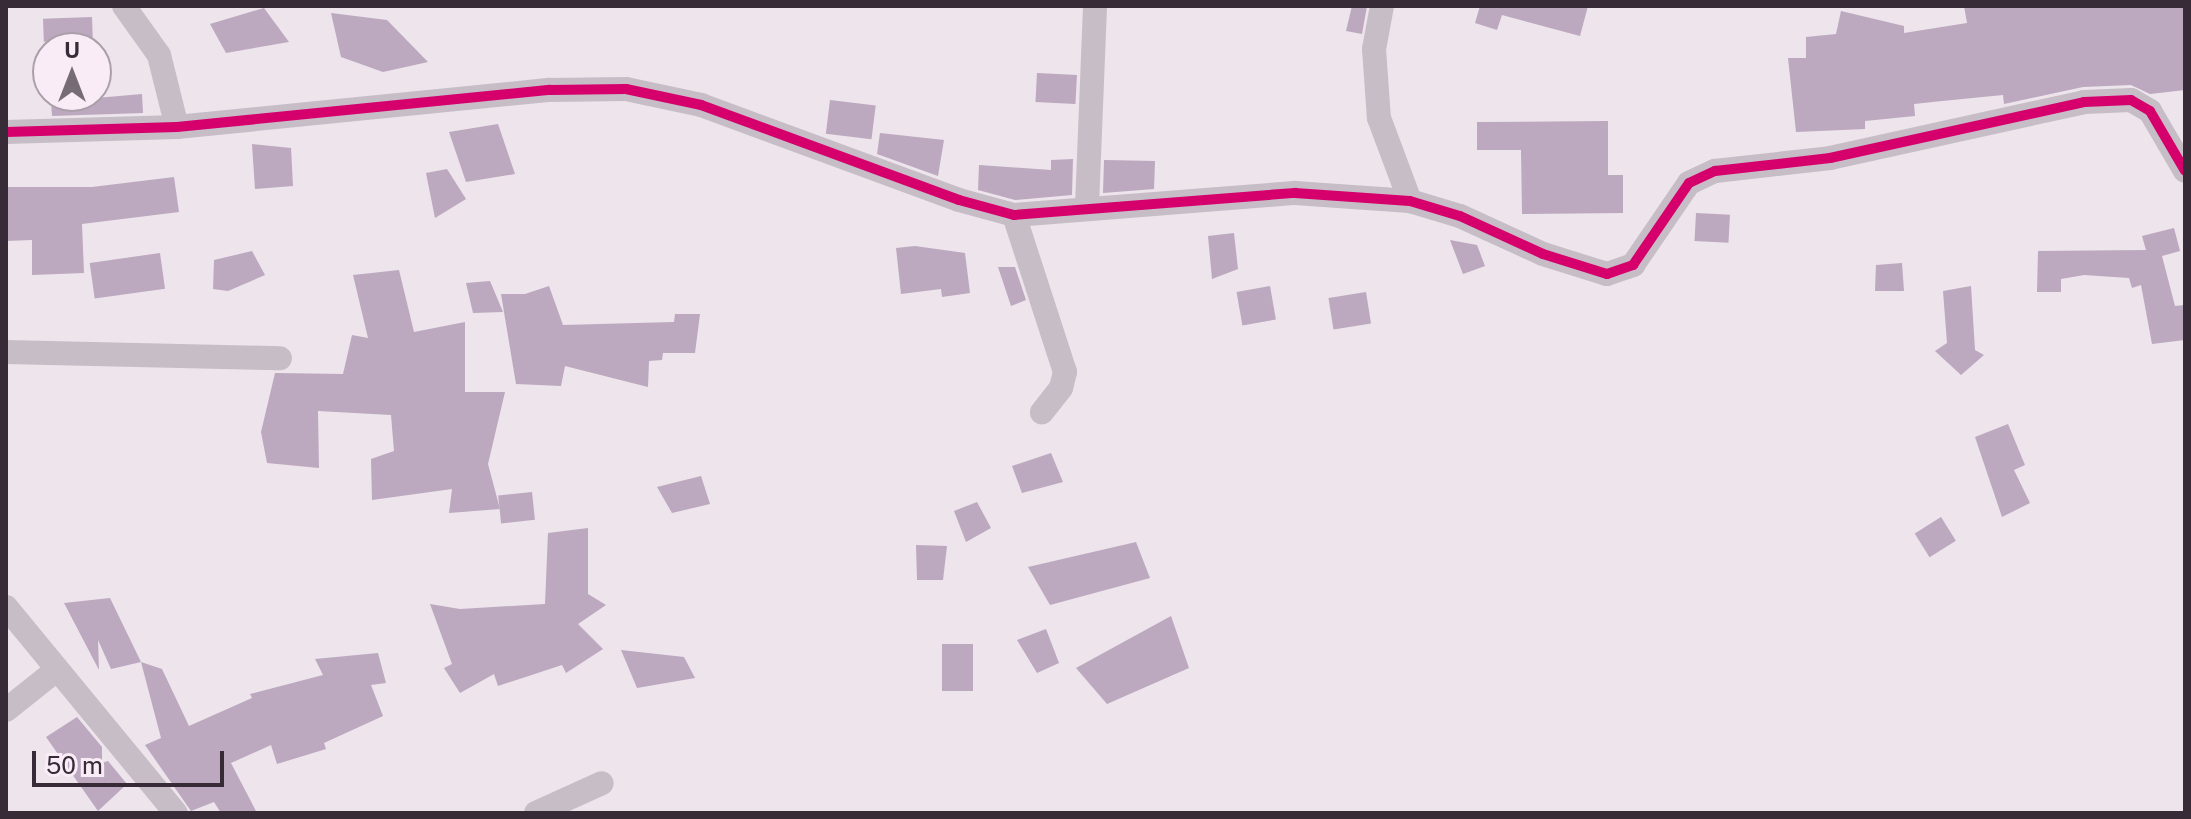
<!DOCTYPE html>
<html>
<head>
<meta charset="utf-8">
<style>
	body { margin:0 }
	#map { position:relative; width:2191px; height:819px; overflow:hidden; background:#ede4ec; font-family:"Public Sans",sans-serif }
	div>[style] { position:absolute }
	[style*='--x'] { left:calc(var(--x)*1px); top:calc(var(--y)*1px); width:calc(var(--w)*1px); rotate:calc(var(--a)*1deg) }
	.building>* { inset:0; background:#bca8bf; transform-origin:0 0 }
	.minor>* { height:24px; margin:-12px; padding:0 12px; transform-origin:12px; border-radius:12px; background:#c6bdc6 }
	.cycleway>* { height:10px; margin:-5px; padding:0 5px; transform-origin:5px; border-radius:5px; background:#d6006c }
	span { translate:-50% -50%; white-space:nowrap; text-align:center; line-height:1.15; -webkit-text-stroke:7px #f9ecf7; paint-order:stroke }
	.frame { position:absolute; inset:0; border:8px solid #362b37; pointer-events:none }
	.north { position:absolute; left:32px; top:32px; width:80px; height:80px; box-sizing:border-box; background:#f9ecf7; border:2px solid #ab9faa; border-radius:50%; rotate:0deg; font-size:22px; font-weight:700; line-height:32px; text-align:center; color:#362b37 }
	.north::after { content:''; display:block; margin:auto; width:28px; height:36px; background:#766c76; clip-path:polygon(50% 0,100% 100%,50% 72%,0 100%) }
	.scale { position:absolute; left:32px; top:751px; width:192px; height:36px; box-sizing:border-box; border:4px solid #362b37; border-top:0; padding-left:10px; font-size:24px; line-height:28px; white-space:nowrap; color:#362b37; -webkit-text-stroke:6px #f9ecf7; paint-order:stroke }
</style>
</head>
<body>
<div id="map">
	<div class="building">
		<div style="clip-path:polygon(1352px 6px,1367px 6px,1362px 34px,1346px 31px)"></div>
		<div style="clip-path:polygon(1480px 6px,1588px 6px,1580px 36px,1502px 15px,1497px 30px,1475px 23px)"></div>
		<div style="clip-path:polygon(1964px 6px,2185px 6px,2185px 90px,2150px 94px,2131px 85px,2083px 87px,2004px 104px,2003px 95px,1942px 101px,1914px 104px,1915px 116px,1865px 121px,1865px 129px,1796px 132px,1788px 58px,1806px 58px,1806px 37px,1836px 34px,1841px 11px,1904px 26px,1904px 33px,1967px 23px)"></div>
		<div style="clip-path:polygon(264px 8px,289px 42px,226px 53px,210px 24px)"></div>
		<div style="clip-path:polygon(331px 13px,387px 20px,428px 62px,383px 72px,341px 57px)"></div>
		<div style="left:92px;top:17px;width:23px;height:49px;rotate:88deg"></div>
		<div style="left:1037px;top:73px;width:40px;height:29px;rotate:3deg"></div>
		<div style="clip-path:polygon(142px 94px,143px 113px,52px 116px,51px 102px)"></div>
		<div style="left:830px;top:100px;width:46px;height:34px;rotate:7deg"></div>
		<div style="clip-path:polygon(1608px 121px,1608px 175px,1623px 175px,1623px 213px,1522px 214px,1521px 150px,1477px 150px,1477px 122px)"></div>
		<div style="clip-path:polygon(498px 124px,515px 174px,466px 182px,449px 132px)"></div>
		<div style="clip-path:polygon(880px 133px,944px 140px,938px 176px,877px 154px)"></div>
		<div style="clip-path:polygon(252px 144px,291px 148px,293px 186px,255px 189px)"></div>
		<div style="clip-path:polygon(1073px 159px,1072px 195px,1015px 200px,978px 190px,979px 165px,1051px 170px,1051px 160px)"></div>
		<div style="clip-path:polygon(1104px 160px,1155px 161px,1154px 189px,1103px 193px)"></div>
		<div style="clip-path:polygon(447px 169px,466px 199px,435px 218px,426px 173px)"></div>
		<div style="clip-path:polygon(174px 177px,179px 212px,82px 224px,84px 273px,32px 275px,32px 240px,6px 241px,6px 187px,92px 187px)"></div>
		<div style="left:1696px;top:213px;width:34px;height:28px;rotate:3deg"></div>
		<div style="clip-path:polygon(2174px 228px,2180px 251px,2162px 256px,2175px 306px,2185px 305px,2185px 340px,2152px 344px,2141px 285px,2132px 288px,2129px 278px,2084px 275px,2061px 279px,2061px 292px,2037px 292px,2038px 251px,2146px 250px,2142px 236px)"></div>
		<div style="clip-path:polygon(1234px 233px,1238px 269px,1212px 279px,1208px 236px)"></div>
		<div style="clip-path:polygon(1450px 240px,1477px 245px,1485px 266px,1463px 274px)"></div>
		<div style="clip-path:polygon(915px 246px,965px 253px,970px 293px,942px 297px,941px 289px,901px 294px,896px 248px)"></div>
		<div style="clip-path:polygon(252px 251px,265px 275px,228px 291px,213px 289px,214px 260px)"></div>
		<div style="left:160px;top:253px;width:36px;height:71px;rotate:82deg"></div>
		<div style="clip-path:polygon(1902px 263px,1904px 291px,1875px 291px,1876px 265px)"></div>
		<div style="clip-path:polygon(998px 267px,1015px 267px,1026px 300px,1011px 306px)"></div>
		<div style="clip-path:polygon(399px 270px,414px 332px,465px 322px,465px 392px,505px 392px,488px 464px,500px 509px,449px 513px,452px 489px,372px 500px,371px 459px,394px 451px,391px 415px,318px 411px,319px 468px,267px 463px,261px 432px,275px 373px,343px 374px,352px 335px,368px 338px,353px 275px)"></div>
		<div style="clip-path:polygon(490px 281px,503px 312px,473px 313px,466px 283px)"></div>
		<div style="clip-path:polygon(549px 286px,563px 325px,674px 322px,675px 314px,700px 314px,695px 353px,663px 353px,662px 360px,649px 361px,648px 387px,565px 366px,561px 386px,516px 384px,501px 294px,525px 294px)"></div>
		<div style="left:1270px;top:286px;width:34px;height:34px;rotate:80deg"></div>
		<div style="clip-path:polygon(1971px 286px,1975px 350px,1984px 355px,1961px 375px,1935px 351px,1947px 343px,1943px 291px)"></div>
		<div style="left:1366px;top:292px;width:32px;height:38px;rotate:81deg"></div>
		<div style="clip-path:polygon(2008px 424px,2025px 465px,2014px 470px,2030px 503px,2002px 517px,1975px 437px)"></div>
		<div style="clip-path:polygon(1051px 453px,1063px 482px,1022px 493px,1012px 466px)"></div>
		<div style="clip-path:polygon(701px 476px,710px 504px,672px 513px,657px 487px)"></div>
		<div style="left:532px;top:492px;width:28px;height:34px;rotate:84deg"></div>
		<div style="clip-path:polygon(977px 502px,991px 528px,966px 542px,954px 511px)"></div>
		<div style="left:1941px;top:517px;width:28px;height:31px;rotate:58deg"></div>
		<div style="clip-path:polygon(588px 528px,588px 594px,606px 605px,578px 624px,603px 649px,566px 673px,562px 665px,498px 686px,494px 674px,460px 693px,444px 668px,452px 664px,430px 604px,460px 609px,545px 604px,548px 533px)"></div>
		<div style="clip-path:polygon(1136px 542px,1150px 578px,1050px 605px,1028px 567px)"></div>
		<div style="clip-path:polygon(916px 545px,947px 546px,943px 580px,917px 580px)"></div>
		<div style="clip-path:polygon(110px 598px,141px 662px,111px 669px,98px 640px,99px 670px,64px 603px)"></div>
		<div style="clip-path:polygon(1171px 616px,1189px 668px,1107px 704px,1076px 668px)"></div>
		<div style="clip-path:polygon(1046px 629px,1059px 663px,1037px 673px,1017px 640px)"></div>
		<div style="left:973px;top:644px;width:47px;height:31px;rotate:90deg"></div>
		<div style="clip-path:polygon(621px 650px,684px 657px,695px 678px,637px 688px)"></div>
		<div style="clip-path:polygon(378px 653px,386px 683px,371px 685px,383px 716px,324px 743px,326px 749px,277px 764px,271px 745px,231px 763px,257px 813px,221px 813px,214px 802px,191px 811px,145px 745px,161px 738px,141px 662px,162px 669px,189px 726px,252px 698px,250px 694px,323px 675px,315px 659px)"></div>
		<div style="clip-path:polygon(77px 717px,102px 747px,102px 763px,108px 761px,127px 784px,98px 811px,46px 737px)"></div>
	</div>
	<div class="minor">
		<div style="--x:124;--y:6;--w:60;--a:54.5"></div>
		<div style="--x:159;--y:55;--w:74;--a:76"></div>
		<div style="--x:1382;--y:6;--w:44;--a:100.5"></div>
		<div style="--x:1374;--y:49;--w:69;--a:85.9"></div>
		<div style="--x:1379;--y:118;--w:89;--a:69.5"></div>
		<div style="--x:6;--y:132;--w:171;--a:-1.7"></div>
		<div style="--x:177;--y:127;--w:375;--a:-5.7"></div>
		<div style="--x:550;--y:90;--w:76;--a:-0.8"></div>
		<div style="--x:626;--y:89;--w:77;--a:12"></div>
		<div style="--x:701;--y:105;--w:275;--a:20.2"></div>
		<div style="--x:959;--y:200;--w:57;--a:15.3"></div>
		<div style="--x:1014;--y:215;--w:282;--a:-4.5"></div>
		<div style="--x:1295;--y:193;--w:115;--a:4"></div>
		<div style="--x:1410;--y:201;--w:52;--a:16.7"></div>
		<div style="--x:1460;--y:216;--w:91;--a:24.6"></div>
		<div style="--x:1543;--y:254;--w:67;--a:17.4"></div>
		<div style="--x:1607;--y:274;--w:28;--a:-19"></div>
		<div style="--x:1633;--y:265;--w:99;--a:-55.7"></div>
		<div style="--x:1689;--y:183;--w:29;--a:-25"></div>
		<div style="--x:1715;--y:171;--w:116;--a:-6.4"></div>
		<div style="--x:1830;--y:158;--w:260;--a:-12.4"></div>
		<div style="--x:2084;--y:102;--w:47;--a:-2.4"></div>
		<div style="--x:2131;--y:100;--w:22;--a:30"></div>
		<div style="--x:2150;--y:111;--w:69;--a:59.7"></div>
		<div style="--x:1087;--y:206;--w:200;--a:-87.7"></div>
		<div style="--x:1014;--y:215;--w:165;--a:72"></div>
		<div style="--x:1065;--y:372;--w:16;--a:104"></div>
		<div style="--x:1061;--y:388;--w:31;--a:128"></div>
		<div style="--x:6;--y:352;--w:274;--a:1.3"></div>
		<div style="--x:6;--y:607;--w:267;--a:50.5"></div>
		<div style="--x:6;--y:710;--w:63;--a:-38.5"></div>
		<div style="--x:536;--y:813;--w:72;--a:-24.4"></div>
	</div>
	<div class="cycleway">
		<div style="--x:6;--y:132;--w:171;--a:-1.7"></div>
		<div style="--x:177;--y:127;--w:375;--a:-5.7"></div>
		<div style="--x:550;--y:90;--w:76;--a:-0.8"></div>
		<div style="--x:626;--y:89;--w:77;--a:12"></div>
		<div style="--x:701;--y:105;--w:275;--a:20.2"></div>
		<div style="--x:959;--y:200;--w:57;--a:15.3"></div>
		<div style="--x:1014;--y:215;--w:282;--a:-4.5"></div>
		<div style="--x:1295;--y:193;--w:115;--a:4"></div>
		<div style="--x:1410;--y:201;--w:52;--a:16.7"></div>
		<div style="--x:1460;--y:216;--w:91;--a:24.6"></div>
		<div style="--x:1543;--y:254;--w:67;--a:17.4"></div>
		<div style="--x:1607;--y:274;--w:28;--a:-19"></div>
		<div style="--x:1633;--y:265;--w:99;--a:-55.7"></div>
		<div style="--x:1689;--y:183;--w:29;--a:-25"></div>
		<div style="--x:1715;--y:171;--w:116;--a:-6.4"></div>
		<div style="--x:1830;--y:158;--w:260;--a:-12.4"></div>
		<div style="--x:2084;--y:102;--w:47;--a:-2.4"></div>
		<div style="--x:2131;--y:100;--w:22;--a:30"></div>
		<div style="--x:2150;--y:111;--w:69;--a:59.7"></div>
	</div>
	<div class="frame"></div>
	<div class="north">U</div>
	<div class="scale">50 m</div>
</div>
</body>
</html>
